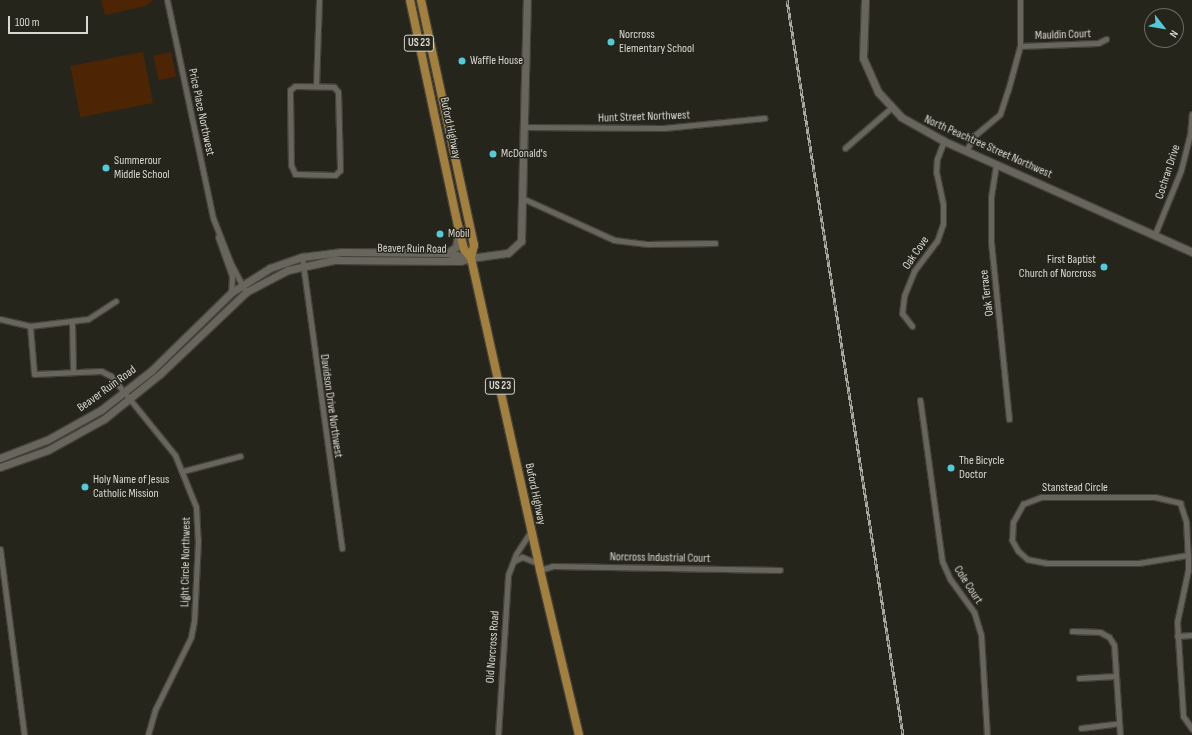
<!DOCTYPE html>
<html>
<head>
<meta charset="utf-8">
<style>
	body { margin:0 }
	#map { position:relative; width:1192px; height:735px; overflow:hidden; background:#26251c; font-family:"Sofia Sans Condensed",sans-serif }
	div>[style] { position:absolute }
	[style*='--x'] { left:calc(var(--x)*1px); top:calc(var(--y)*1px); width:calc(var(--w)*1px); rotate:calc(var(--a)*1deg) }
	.green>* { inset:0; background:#4d2504; transform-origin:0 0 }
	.roads { filter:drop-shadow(1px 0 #43423b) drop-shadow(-1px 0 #43423b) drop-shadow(0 1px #43423b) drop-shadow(0 -1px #43423b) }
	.minor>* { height:5px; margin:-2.5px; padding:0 2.5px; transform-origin:2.5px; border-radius:2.5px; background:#68665c }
	.tertiary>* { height:7px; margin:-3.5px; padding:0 3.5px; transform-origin:3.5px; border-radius:3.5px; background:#68665c }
	.secondary>* { height:7px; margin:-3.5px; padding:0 3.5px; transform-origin:3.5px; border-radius:3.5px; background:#68665c }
	.primary>* { height:8px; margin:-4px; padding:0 4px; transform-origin:4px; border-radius:4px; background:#a4803f }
	.rail>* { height:3px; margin-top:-1.5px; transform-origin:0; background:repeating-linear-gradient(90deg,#26251c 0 4.5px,#a9a8a2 0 9px); box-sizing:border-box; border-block:1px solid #a9a8a2 }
	.dots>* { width:11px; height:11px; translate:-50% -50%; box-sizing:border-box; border:2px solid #26251c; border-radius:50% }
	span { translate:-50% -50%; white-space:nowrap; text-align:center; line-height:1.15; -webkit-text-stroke:3px #26251c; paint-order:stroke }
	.shield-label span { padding:1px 3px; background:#26251c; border:1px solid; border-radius:3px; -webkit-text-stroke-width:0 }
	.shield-label { font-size:11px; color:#d8d7d1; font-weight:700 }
	.poi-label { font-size:12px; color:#d8d7d1 }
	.left { translate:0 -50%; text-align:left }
	.right { translate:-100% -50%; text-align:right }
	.street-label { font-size:12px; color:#d8d7d1 }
	.north { position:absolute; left:1144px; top:8px; width:40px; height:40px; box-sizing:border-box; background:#26251c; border:1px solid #6d6c64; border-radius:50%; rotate:121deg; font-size:11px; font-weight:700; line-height:16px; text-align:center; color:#d8d7d1 }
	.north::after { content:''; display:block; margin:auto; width:14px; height:18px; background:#52cbd9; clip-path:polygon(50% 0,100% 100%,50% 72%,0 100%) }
	.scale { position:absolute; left:8px; top:16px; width:80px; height:18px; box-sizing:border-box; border:2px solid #d8d7d1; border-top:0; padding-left:5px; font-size:12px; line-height:14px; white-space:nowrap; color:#d8d7d1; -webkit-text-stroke:3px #26251c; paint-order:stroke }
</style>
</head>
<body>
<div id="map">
	<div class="green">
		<div style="clip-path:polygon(101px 0,154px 0,145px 6px,105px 15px)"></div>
		<div style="left:143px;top:52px;width:52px;height:74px;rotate:79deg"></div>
		<div style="left:171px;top:52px;width:25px;height:18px;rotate:78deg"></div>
	</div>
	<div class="roads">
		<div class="minor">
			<div style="--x:167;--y:0;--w:223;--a:78.1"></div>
			<div style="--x:213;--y:218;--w:49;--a:68.6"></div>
			<div style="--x:231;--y:264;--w:32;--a:62"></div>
			<div style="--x:1020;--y:46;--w:78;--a:-2.2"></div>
			<div style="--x:1098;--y:43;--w:9;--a:-27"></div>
			<div style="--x:295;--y:86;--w:39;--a:1"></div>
			<div style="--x:334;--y:87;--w:6;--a:51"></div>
			<div style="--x:338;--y:92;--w:78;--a:88.5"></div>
			<div style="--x:340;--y:170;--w:7;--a:135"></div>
			<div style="--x:335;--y:175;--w:40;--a:-178.6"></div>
			<div style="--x:295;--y:174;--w:10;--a:-114"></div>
			<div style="--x:291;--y:165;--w:75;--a:-90.8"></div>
			<div style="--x:290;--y:90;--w:6;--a:-39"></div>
			<div style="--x:316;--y:86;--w:86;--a:-88"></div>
			<div style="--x:524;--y:127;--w:140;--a:0.4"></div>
			<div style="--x:664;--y:128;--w:101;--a:-5.7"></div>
			<div style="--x:845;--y:148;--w:61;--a:-41"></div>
			<div style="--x:966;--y:151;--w:17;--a:-62"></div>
			<div style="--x:974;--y:136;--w:34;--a:-40"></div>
			<div style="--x:1000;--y:114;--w:25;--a:-72"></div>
			<div style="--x:1008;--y:90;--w:46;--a:-74.7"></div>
			<div style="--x:1020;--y:46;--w:46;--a:-90"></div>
			<div style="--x:996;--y:165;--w:32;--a:99"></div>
			<div style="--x:991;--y:197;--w:45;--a:90"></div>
			<div style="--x:991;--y:242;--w:178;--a:84.2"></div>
			<div style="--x:522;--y:198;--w:101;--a:24.5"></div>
			<div style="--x:614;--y:240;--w:34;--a:7"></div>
			<div style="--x:648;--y:244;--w:67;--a:-0.9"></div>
			<div style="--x:1155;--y:234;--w:69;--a:-67.9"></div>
			<div style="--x:1181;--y:170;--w:36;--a:-76"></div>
			<div style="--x:1190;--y:135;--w:21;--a:-85"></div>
			<div style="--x:218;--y:237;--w:41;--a:70.3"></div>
			<div style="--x:232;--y:276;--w:17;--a:93"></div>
			<div style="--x:302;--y:257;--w:294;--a:82.2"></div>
			<div style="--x:0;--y:319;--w:31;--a:13"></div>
			<div style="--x:30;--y:326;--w:48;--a:85.2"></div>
			<div style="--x:34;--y:374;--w:67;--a:-2.6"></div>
			<div style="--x:101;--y:371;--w:11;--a:27"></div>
			<div style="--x:111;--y:376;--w:102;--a:51"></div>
			<div style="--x:175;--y:455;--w:56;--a:68"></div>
			<div style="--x:196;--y:507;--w:33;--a:87"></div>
			<div style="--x:198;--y:540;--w:81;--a:92.8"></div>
			<div style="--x:194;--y:621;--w:16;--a:101"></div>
			<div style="--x:191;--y:637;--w:81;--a:116.3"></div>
			<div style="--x:155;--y:710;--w:26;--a:106"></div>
			<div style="--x:72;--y:322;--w:49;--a:88.8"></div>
			<div style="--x:30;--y:326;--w:58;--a:-6.9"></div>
			<div style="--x:88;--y:319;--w:33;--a:-33"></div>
			<div style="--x:912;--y:326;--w:16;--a:-128"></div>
			<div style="--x:902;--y:313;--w:17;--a:-83"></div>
			<div style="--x:904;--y:296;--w:27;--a:-68"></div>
			<div style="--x:914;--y:271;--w:38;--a:-53"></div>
			<div style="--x:937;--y:241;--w:18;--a:-71"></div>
			<div style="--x:943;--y:224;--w:20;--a:-90"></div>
			<div style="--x:943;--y:204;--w:33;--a:-102"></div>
			<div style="--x:936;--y:172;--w:13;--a:-86"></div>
			<div style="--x:937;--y:159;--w:19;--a:-69"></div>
			<div style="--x:920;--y:400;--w:162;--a:82.2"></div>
			<div style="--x:942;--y:561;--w:20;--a:66"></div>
			<div style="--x:950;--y:579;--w:41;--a:54"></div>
			<div style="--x:974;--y:612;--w:24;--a:73"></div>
			<div style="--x:981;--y:635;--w:100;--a:86.6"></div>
			<div style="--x:183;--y:471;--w:59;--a:-14.7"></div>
			<div style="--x:1041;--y:497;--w:114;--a:0"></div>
			<div style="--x:1155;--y:497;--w:26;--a:13"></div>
			<div style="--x:1180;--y:503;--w:20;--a:72"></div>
			<div style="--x:1186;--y:522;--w:33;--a:87"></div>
			<div style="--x:1188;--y:555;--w:50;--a:170.7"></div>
			<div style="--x:1139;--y:563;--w:92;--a:180"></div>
			<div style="--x:1047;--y:563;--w:20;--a:-169"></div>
			<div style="--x:1027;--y:559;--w:12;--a:-138"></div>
			<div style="--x:1018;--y:551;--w:13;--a:-119"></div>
			<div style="--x:1012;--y:540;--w:18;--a:-87"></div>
			<div style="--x:1013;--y:522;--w:21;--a:-61"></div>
			<div style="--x:1023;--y:504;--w:19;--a:-21"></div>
			<div style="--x:0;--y:549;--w:188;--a:82.6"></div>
			<div style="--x:1188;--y:555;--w:15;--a:90"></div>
			<div style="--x:1188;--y:570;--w:53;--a:101.9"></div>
			<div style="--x:1177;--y:622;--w:94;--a:86.3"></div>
			<div style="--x:1183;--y:716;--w:16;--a:55"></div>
			<div style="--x:514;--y:561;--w:9;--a:-27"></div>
			<div style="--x:522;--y:557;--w:17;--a:21"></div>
			<div style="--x:540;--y:570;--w:14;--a:-17"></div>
			<div style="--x:553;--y:566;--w:227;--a:1"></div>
			<div style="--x:1072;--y:631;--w:28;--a:2"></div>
			<div style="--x:1100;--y:632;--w:10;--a:29"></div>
			<div style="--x:1109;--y:637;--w:9;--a:58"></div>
			<div style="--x:1114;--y:645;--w:90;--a:86.2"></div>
			<div style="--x:1177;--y:636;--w:15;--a:-4"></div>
			<div style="--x:1079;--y:678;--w:37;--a:-3"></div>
			<div style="--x:1081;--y:728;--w:38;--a:-7"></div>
			<div style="--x:498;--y:735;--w:160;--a:-86.4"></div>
			<div style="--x:508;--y:575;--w:22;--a:-69"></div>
			<div style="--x:516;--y:554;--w:27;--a:-57"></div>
		</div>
		<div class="tertiary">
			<div style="--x:865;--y:0;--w:58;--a:92"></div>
			<div style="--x:863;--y:58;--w:37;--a:66"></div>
			<div style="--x:878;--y:92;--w:34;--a:47"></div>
			<div style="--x:901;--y:117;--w:49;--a:29.2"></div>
			<div style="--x:944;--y:141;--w:272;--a:24.1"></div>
			<div style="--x:471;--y:258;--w:37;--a:-8"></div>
			<div style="--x:508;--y:253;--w:18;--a:-43"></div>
			<div style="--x:521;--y:241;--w:241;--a:-88.6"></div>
		</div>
		<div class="secondary">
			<div style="--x:447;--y:253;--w:11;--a:-34"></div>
			<div style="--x:456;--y:247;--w:13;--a:-81"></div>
			<div style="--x:0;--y:458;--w:50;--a:-21"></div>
			<div style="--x:47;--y:440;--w:62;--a:-29.1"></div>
			<div style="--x:101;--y:410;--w:63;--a:-38"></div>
			<div style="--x:151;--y:371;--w:113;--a:-44.3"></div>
			<div style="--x:232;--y:292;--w:45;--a:-32.3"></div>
			<div style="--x:270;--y:268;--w:34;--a:-19"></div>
			<div style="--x:302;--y:257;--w:40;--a:-7.1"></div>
			<div style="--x:342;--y:252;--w:105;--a:0.5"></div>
			<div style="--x:447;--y:253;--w:25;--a:12"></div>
			<div style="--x:0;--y:467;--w:51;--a:-19.5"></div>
			<div style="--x:48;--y:450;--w:64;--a:-29"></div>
			<div style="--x:104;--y:419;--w:72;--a:-38.8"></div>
			<div style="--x:160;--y:374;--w:119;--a:-43.6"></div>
			<div style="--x:246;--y:292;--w:47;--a:-27.6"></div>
			<div style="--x:288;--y:270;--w:47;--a:-12.3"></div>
			<div style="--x:334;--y:260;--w:126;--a:0.5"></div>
			<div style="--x:460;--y:261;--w:11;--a:-15"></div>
		</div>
		<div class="primary">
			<div style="--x:410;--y:0;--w:230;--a:78"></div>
			<div style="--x:458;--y:225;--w:25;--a:76"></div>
			<div style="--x:464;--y:249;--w:11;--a:52"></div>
			<div style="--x:471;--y:258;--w:320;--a:77.5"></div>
			<div style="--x:540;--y:570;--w:170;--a:76.7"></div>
			<div style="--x:421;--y:0;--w:251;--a:77.8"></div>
			<div style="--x:474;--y:245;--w:13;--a:103"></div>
		</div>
	</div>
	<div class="rail">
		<div style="--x:787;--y:0;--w:744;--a:81.03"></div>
	</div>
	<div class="dots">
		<div style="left:611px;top:42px;background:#52cbd9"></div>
		<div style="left:462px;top:61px;background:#52cbd9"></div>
		<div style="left:493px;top:154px;background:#52cbd9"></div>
		<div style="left:106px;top:168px;background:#52cbd9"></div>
		<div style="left:440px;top:234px;background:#52cbd9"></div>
		<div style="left:1104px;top:267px;background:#52cbd9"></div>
		<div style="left:951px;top:468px;background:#52cbd9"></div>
		<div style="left:85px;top:487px;background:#52cbd9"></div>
	</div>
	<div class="shield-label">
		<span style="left:419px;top:43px">US 23</span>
		<span style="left:500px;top:386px">US 23</span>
	</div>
	<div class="poi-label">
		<span class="left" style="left:619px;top:42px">Norcross<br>Elementary School</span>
		<span class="left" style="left:470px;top:61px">Waffle House</span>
		<span class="left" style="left:501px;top:154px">McDonald's</span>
		<span class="left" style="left:114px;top:168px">Summerour<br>Middle School</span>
		<span class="left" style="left:448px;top:234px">Mobil</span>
		<span class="right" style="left:1096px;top:267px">First Baptist<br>Church of Norcross</span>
		<span class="left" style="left:959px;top:468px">The Bicycle<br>Doctor</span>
		<span class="left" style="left:93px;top:487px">Holy Name of Jesus<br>Catholic Mission</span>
	</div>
	<div class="street-label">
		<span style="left:1063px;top:35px;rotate:-2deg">Mauldin Court</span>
		<span style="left:201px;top:112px;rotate:78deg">Price Place Northwest</span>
		<span style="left:644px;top:117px;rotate:-2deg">Hunt Street Northwest</span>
		<span style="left:450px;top:128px;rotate:78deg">Buford Highway</span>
		<span style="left:988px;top:147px;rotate:24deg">North Peachtree Street Northwest</span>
		<span style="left:1168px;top:172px;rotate:-72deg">Cochran Drive</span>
		<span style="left:412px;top:249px;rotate:1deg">Beaver Ruin Road</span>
		<span style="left:916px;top:253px;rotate:-56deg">Oak Cove</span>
		<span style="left:987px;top:293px;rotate:-97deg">Oak Terrace</span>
		<span style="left:107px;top:389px;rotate:-36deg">Beaver Ruin Road</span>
		<span style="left:331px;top:406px;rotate:82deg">Davidson Drive Northwest</span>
		<span style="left:1075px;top:488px">Stanstead Circle</span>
		<span style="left:535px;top:494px;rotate:78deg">Buford Highway</span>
		<span style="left:660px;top:558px;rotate:1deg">Norcross Industrial Court</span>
		<span style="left:186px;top:562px;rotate:-89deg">Light Circle Northwest</span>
		<span style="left:968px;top:585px;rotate:57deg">Cole Court</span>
		<span style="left:493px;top:647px;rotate:-86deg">Old Norcross Road</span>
	</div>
	<div class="north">N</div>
	<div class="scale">100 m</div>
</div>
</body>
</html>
